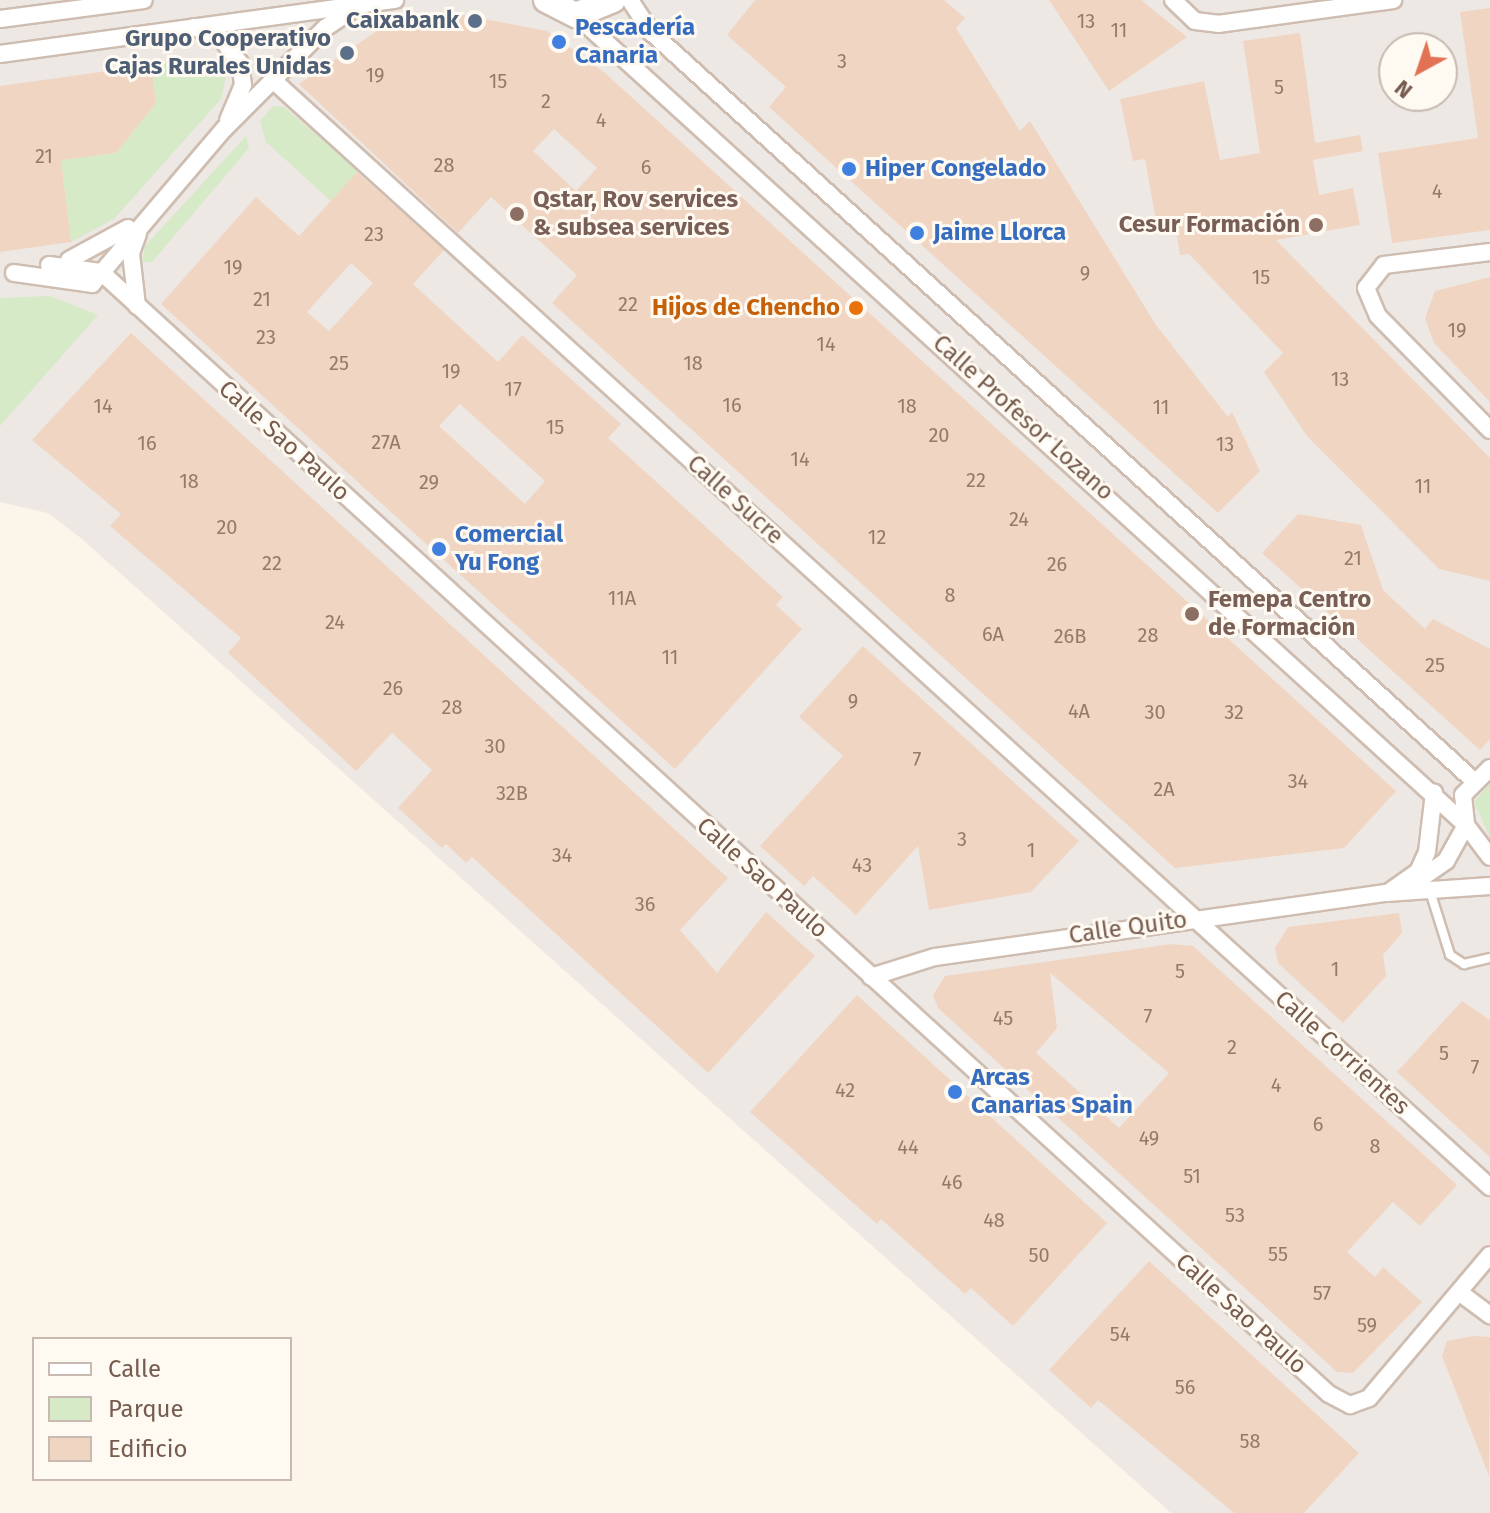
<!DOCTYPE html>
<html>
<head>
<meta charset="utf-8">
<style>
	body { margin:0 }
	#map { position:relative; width:1490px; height:1513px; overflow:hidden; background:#fcf5ea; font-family:"Fira Sans",sans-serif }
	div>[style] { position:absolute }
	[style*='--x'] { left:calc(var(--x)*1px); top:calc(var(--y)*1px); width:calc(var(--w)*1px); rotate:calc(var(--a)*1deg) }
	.industrial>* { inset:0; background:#ede8e3 }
	.green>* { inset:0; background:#d6eac8 }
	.building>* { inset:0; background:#f1d5c3 }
	.roads { filter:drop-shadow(2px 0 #cebdb0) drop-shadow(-2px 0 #cebdb0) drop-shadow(0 2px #cebdb0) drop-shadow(0 -2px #cebdb0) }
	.lane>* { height:8px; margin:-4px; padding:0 4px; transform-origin:4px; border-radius:4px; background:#fff }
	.street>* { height:16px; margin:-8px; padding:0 8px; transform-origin:8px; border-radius:8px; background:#fff }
	.secondary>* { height:24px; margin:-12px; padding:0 12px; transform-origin:12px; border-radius:12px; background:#fff }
	.dots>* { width:22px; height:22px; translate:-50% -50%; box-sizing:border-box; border:4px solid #fef9f1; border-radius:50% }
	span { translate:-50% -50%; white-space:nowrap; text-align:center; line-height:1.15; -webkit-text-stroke:6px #fef9f1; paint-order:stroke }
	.number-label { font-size:20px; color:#957a6b }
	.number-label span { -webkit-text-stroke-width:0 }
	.service-label { font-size:24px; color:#4e5e75; font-weight:700 }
	.right { translate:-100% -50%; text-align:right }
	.shop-label { font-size:24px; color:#366cbe; font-weight:700 }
	.left { translate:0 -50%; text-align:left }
	.education-label { font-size:24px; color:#785e54; font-weight:700 }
	.food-label { font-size:24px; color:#c56008; font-weight:700 }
	.street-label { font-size:24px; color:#765c4e }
	.legend { position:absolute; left:32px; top:1337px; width:260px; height:144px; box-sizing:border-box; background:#fef9f1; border:2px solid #c8bab0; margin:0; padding:10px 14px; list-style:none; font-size:24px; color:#765c4e }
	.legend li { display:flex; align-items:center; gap:16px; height:40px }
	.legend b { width:40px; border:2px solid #c8bab0 }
	.north { position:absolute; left:1378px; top:32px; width:80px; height:80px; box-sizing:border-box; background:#fef9f1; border:2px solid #c8bab0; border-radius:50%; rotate:220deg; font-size:22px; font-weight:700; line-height:32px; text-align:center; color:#765c4e }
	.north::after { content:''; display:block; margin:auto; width:28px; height:36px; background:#e17354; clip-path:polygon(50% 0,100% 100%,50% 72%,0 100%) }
</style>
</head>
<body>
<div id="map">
	<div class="industrial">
		<div style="clip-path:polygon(evenodd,0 0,1490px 0,1490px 1513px,1171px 1513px,82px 539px,48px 513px,0 502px,0 0,1394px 48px,1442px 48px,1442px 96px,1394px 96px,1394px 48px)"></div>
	</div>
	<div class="green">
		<div style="clip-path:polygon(208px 58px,227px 72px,221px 99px,114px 219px,71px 242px,61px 160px,116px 153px,156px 103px,151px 65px)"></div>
		<div style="clip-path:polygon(273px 106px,284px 107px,358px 171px,331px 201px,266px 142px,260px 121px)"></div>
		<div style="clip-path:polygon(246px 136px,249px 148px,152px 262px,142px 262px,145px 246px)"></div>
		<div style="clip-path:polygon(50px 296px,98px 315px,0 426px,0 298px)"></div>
		<div style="clip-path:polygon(1490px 784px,1490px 838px,1474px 802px)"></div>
	</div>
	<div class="building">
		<div style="clip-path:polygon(755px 0,944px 0,965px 18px,956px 28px,1020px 131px,1030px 121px,1156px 325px,1228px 417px,1232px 412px,1260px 471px,1218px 513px,769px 107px,786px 87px,727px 35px)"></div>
		<div style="clip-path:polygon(1049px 0,1141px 0,1187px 37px,1109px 91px)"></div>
		<div style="clip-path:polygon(1490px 8px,1490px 230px,1392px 243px,1378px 153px,1478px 138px,1460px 12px)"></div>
		<div style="clip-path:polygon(evenodd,453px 13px,547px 31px,605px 73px,1396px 791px,1344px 848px,1175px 868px,552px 303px,577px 275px,491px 197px,458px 233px,299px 84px,384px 26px,453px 13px,554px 129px,597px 168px,576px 191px,533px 151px,554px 129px)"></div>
		<div style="clip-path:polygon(1300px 33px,1315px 143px,1360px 135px,1363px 151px,1313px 160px,1319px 195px,1353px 188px,1360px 225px,1276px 240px,1490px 458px,1490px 581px,1439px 569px,1307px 436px,1264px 372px,1283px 353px,1189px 254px,1180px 255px,1175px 223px,1157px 226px,1145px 159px,1133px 161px,1120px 99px,1204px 81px,1220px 160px,1260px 153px,1243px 41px)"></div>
		<div style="clip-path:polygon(151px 65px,156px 103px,116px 153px,61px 160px,71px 242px,0 252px,0 86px)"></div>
		<div style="clip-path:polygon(evenodd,357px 172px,444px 250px,413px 284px,498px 362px,522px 335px,621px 424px,608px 438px,783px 597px,776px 605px,802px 629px,675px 769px,161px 304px,256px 197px,299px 236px,357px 172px,351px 263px,373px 283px,329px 331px,307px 312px,351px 263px,357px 172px,460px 404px,545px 481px,525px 504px,439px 426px,460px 404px)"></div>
		<div style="clip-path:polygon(1490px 277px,1490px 402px,1434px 343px,1425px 318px,1435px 291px)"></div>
		<div style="clip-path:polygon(131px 333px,728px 878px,680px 930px,717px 973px,766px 912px,815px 956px,708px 1073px,472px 857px,466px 863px,446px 844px,442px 848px,398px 808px,432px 770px,392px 733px,356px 771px,228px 653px,241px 638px,110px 526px,121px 514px,32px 440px)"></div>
		<div style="clip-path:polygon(1298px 514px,1361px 525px,1383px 590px,1425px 629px,1433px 619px,1490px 649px,1490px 739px,1480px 750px,1262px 553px)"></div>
		<div style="clip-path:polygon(863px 646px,1079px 841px,1031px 892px,929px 910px,918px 846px,856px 915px,813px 876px,804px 886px,760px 846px,843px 756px,799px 717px)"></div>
		<div style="clip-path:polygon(1399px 913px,1402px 933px,1383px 955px,1386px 976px,1343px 1023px,1278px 963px,1275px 948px,1288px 927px)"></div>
		<div style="clip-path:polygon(evenodd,1172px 944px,1193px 946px,1457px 1185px,1420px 1226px,1393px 1202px,1347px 1252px,1375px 1277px,1383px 1267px,1422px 1302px,1353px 1373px,1337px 1372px,938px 1008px,933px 995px,945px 976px,1172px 944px,1050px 973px,1169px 1073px,1119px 1128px,1036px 1053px,1057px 1028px,1050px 973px)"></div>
		<div style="clip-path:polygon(857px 995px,1107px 1223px,1013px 1326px,971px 1288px,965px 1294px,881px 1219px,877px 1224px,750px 1112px)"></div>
		<div style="clip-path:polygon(1462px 1001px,1490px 1020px,1490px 1157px,1397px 1072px)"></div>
		<div style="clip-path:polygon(1149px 1261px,1359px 1453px,1304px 1513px,1234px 1513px,1098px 1400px,1091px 1408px,1049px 1370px)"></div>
		<div style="clip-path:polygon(1473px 1336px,1490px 1337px,1489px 1476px,1442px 1356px,1447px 1341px)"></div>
	</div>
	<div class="roads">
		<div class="lane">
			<div style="--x:1430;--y:891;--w:67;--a:72.6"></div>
			<div style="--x:1450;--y:955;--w:17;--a:33"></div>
			<div style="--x:1464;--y:964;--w:27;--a:-13"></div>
		</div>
		<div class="street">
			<div style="--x:630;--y:0;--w:38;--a:57"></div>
			<div style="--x:651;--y:32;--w:1110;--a:42.3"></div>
			<div style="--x:1173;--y:0;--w:30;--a:44"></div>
			<div style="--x:1195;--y:21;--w:23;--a:7"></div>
			<div style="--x:1218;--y:24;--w:177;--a:-7.8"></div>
			<div style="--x:576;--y:15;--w:1203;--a:42.31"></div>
			<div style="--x:0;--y:19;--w:145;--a:-7.5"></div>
			<div style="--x:194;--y:27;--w:29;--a:22"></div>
			<div style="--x:221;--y:38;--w:31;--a:53"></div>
			<div style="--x:240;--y:63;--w:22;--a:82"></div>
			<div style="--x:243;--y:85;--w:38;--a:113"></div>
			<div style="--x:0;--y:54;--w:399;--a:-7.8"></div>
			<div style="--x:274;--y:81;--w:1644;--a:42.29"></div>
			<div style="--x:1490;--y:252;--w:107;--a:173"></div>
			<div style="--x:1384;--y:265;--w:29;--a:128"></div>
			<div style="--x:1366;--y:288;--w:30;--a:67"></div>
			<div style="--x:1378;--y:316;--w:160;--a:45.5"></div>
			<div style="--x:69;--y:260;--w:67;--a:-28.5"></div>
			<div style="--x:49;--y:265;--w:52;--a:7.7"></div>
			<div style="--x:101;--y:272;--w:1663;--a:42.42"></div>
			<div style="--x:1329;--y:1394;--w:24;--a:28"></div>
			<div style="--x:1350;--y:1405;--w:20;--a:-20"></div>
			<div style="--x:1369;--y:1398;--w:187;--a:-49.8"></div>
			<div style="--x:14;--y:273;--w:79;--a:8"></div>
			<div style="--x:92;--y:284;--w:204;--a:-49.6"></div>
			<div style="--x:224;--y:129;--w:143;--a:-45"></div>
			<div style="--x:325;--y:28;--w:43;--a:-33.7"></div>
			<div style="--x:137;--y:306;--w:53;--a:-96.5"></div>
			<div style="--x:131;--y:253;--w:20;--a:-70"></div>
			<div style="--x:1490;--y:768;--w:38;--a:135"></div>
			<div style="--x:1463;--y:795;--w:30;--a:84"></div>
			<div style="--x:1466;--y:825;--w:40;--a:53"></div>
			<div style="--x:1410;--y:886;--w:44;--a:-34.8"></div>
			<div style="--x:1446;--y:861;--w:41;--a:-60.9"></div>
			<div style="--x:1389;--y:892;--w:35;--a:-35"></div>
			<div style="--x:1418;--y:872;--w:22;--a:-66"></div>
			<div style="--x:1427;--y:852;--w:60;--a:-83.3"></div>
			<div style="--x:871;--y:977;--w:67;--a:-17.4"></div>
			<div style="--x:935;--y:957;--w:457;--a:-8.1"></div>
			<div style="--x:1387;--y:893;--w:103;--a:-3.9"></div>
			<div style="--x:1459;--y:1292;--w:39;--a:37"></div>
		</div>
		<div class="secondary">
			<div style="--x:546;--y:0;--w:34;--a:27"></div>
			<div style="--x:576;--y:15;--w:40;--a:-22"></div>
		</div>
	</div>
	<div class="dots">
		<div style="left:475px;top:21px;background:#5c6f8a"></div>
		<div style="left:559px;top:42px;background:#3f7fe0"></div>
		<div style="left:347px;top:53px;background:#5c6f8a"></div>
		<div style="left:849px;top:169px;background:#3f7fe0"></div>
		<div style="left:517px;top:214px;background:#8d6e63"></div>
		<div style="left:1316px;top:225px;background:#8d6e63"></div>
		<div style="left:917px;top:233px;background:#3f7fe0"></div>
		<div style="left:856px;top:308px;background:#e8710a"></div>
		<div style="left:439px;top:549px;background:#3f7fe0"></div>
		<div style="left:1192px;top:614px;background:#8d6e63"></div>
		<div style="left:955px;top:1092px;background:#3f7fe0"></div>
	</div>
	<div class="number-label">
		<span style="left:1086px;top:21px">13</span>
		<span style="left:1119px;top:30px">11</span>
		<span style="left:842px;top:61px">3</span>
		<span style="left:375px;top:75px">19</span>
		<span style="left:498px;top:81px">15</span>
		<span style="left:1279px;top:87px">5</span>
		<span style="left:546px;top:101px">2</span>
		<span style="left:601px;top:120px">4</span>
		<span style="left:44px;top:156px">21</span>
		<span style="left:444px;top:165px">28</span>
		<span style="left:646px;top:167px">6</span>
		<span style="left:1437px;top:191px">4</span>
		<span style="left:374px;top:234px">23</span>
		<span style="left:233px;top:267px">19</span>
		<span style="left:1085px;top:273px">9</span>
		<span style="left:1261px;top:277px">15</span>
		<span style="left:262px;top:299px">21</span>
		<span style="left:628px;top:304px">22</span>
		<span style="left:1457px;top:330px">19</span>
		<span style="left:266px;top:337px">23</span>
		<span style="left:826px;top:344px">14</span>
		<span style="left:339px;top:363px">25</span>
		<span style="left:693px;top:363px">18</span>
		<span style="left:451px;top:371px">19</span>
		<span style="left:1340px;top:379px">13</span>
		<span style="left:513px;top:389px">17</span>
		<span style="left:732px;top:405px">16</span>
		<span style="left:103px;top:406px">14</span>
		<span style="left:907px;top:406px">18</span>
		<span style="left:1161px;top:407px">11</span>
		<span style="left:555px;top:427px">15</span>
		<span style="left:939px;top:435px">20</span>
		<span style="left:386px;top:442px">27A</span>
		<span style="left:147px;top:443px">16</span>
		<span style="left:1225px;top:444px">13</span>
		<span style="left:800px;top:459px">14</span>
		<span style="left:976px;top:480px">22</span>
		<span style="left:189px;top:481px">18</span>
		<span style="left:429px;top:482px">29</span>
		<span style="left:1423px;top:486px">11</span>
		<span style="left:1019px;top:519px">24</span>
		<span style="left:227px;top:527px">20</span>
		<span style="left:877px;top:537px">12</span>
		<span style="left:1353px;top:558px">21</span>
		<span style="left:272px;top:563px">22</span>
		<span style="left:1057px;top:564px">26</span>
		<span style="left:950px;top:595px">8</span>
		<span style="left:622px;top:598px">11A</span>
		<span style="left:335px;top:622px">24</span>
		<span style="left:993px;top:634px">6A</span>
		<span style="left:1148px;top:635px">28</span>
		<span style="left:1070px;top:636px">26B</span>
		<span style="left:670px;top:657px">11</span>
		<span style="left:1435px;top:665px">25</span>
		<span style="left:393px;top:688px">26</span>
		<span style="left:853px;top:701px">9</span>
		<span style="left:452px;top:707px">28</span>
		<span style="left:1079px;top:711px">4A</span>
		<span style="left:1155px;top:712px">30</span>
		<span style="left:1234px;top:712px">32</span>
		<span style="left:495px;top:746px">30</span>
		<span style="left:917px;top:759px">7</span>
		<span style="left:1298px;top:781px">34</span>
		<span style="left:1164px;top:789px">2A</span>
		<span style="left:512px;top:793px">32B</span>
		<span style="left:962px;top:839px">3</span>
		<span style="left:1031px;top:850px">1</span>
		<span style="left:562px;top:855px">34</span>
		<span style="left:862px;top:865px">43</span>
		<span style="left:645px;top:904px">36</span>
		<span style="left:1335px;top:969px">1</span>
		<span style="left:1180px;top:971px">5</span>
		<span style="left:1148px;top:1016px">7</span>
		<span style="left:1003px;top:1018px">45</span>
		<span style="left:1232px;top:1047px">2</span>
		<span style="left:1444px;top:1053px">5</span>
		<span style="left:1475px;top:1067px">7</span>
		<span style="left:1276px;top:1085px">4</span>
		<span style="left:845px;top:1090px">42</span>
		<span style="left:1318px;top:1124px">6</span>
		<span style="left:1149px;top:1138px">49</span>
		<span style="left:1375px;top:1146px">8</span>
		<span style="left:908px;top:1147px">44</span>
		<span style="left:1192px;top:1176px">51</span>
		<span style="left:952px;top:1182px">46</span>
		<span style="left:1235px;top:1215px">53</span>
		<span style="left:994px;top:1220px">48</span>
		<span style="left:1278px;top:1254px">55</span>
		<span style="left:1039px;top:1255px">50</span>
		<span style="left:1322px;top:1293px">57</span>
		<span style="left:1367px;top:1325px">59</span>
		<span style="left:1120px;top:1334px">54</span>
		<span style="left:1185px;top:1387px">56</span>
		<span style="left:1250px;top:1441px">58</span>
	</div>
	<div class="service-label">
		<span class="right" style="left:459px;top:21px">Caixabank</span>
		<span class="right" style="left:331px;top:53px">Grupo Cooperativo<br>Cajas Rurales Unidas</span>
	</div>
	<div class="shop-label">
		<span class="left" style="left:575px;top:42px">Pescadería<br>Canaria</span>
		<span class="left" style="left:865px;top:169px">Hiper Congelado</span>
		<span class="left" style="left:933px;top:233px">Jaime Llorca</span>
		<span class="left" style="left:455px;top:549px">Comercial<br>Yu Fong</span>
		<span class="left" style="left:971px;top:1092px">Arcas<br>Canarias Spain</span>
	</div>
	<div class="education-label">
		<span class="left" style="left:533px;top:214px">Qstar, Rov services<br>&amp; subsea services</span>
		<span class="right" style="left:1300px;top:225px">Cesur Formación</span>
		<span class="left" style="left:1208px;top:614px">Femepa Centro<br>de Formación</span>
	</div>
	<div class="food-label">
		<span class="right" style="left:840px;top:308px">Hijos de Chencho</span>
	</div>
	<div class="street-label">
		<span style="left:1023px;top:418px;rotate:42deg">Calle Profesor Lozano</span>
		<span style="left:284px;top:441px;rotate:42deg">Calle Sao Paulo</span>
		<span style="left:735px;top:500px;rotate:42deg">Calle Sucre</span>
		<span style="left:762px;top:878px;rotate:42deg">Calle Sao Paulo</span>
		<span style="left:1128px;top:928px;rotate:-8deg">Calle Quito</span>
		<span style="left:1342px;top:1053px;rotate:42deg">Calle Corrientes</span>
		<span style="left:1241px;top:1314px;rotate:42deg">Calle Sao Paulo</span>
	</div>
	<ul class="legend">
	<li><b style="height:10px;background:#fff"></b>Calle</li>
	<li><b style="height:22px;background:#d6eac8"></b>Parque</li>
	<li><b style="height:22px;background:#f1d5c3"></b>Edificio</li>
	</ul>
	<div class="north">N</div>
</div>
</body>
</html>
